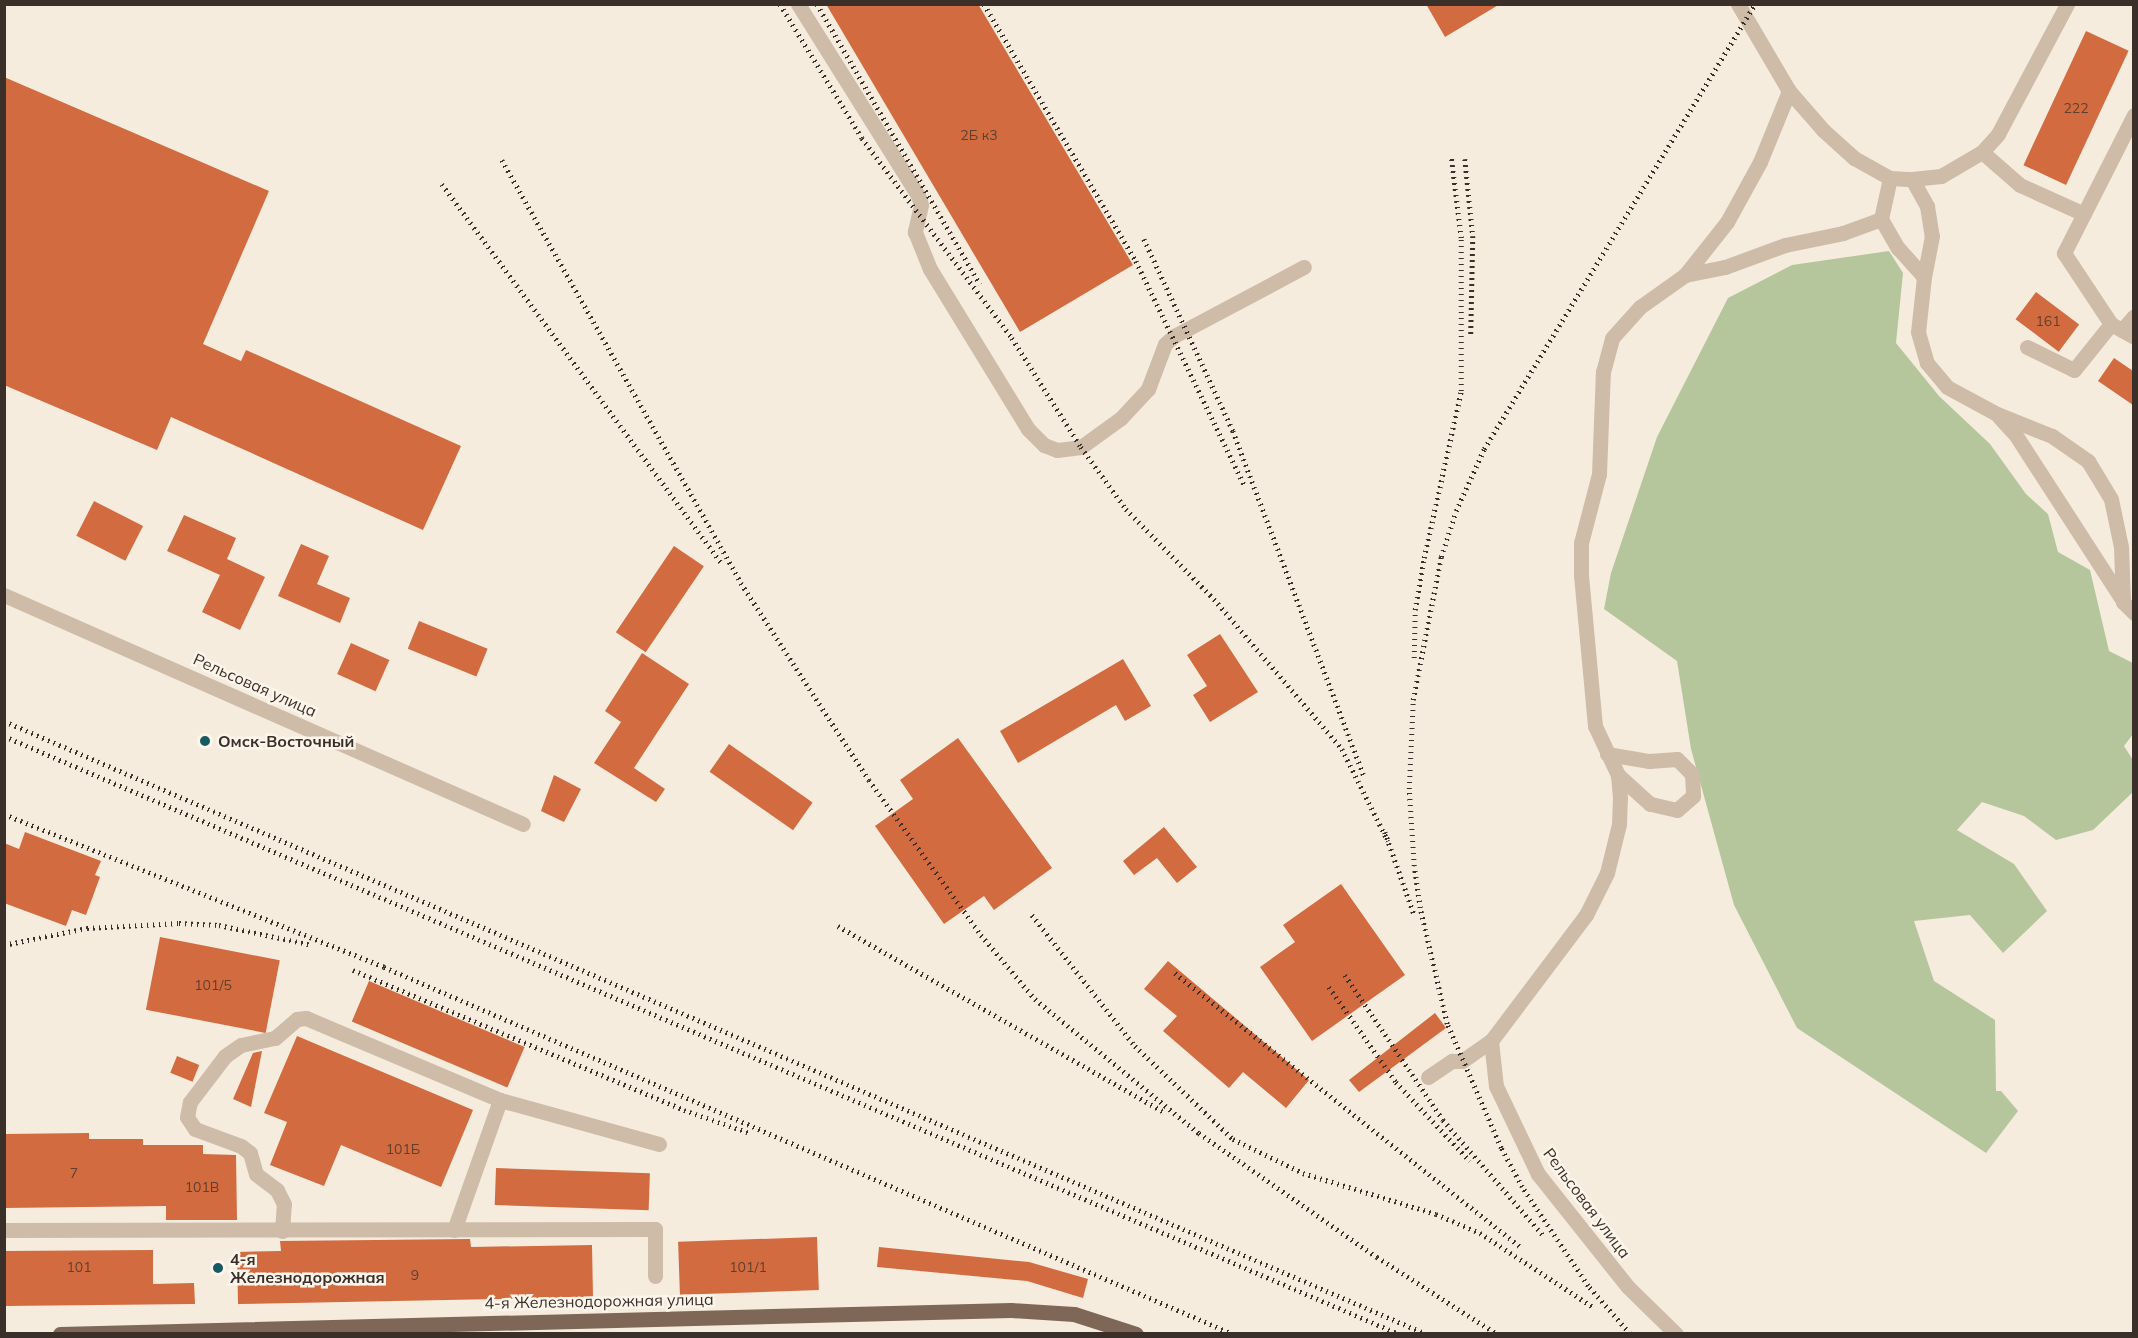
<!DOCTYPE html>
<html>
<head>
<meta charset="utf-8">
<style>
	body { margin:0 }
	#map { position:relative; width:2138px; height:1338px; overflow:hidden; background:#f5ecde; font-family:Mulish,sans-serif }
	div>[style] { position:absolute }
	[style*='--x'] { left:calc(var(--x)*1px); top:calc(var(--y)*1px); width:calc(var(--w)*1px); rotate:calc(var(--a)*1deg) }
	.green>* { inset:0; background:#b6c69c }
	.building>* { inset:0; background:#d26b3f; transform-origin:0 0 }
	.minor>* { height:15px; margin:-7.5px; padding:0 7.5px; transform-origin:7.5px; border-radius:7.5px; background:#cfbca8 }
	.major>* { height:15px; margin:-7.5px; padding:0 7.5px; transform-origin:7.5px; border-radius:7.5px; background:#7f6758 }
	.rail>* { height:4.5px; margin-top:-2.25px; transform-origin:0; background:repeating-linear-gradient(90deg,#3b3029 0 1.5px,transparent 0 6px) }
	.dots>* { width:16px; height:16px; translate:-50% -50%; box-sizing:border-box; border:3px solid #fcf5eb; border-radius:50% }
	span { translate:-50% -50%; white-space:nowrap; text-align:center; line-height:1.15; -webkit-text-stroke:5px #fcf5eb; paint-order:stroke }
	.number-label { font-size:14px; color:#613f2e }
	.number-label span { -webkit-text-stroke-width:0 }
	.street-label { font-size:16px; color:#3b3029 }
	.poi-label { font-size:16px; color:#3b3029; font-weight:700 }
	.left { translate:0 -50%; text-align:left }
	.frame { position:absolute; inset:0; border:6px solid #3b3029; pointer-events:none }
</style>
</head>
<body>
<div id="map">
	<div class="green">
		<div style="clip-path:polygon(1889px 251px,1903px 273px,1896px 343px,1939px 396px,1990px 444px,2026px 494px,2048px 514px,2058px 552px,2090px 570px,2109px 651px,2133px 663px,2133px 734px,2124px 746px,2133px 760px,2133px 792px,2093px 830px,2056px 840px,2024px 816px,1982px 802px,1957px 830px,2014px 864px,2047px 911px,2003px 953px,1970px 915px,1914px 921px,1934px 981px,1995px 1020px,1996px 1091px,2001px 1091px,2018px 1111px,1986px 1153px,1797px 1028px,1734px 905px,1691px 749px,1677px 661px,1604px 609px,1611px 573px,1657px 437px,1728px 298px,1792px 265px)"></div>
	</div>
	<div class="building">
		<div style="clip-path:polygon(826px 4px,978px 4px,1133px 265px,1020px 332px)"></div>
		<div style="clip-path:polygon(1426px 4px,1500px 4px,1445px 37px)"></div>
		<div style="left:2086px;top:31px;width:47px;height:148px;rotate:25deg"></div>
		<div style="clip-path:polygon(4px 77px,269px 191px,203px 344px,241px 361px,246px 350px,461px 446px,423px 530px,171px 417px,157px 450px,4px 385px)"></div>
		<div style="left:2036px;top:292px;width:54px;height:34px;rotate:37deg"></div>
		<div style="clip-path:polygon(2114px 358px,2133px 371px,2133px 405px,2098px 381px)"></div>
		<div style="left:94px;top:501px;width:55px;height:39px;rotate:27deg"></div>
		<div style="clip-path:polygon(184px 515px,236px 538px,227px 559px,265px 577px,240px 630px,202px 612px,220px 575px,167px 551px)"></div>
		<div style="clip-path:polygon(301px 544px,329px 556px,317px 584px,350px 598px,340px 623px,278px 596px)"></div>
		<div style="left:674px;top:546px;width:36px;height:104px;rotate:34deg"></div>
		<div style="left:419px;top:621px;width:74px;height:30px;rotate:22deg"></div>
		<div style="clip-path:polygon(1220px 634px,1258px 692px,1210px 722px,1193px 695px,1207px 686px,1187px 655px)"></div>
		<div style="left:351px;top:643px;width:42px;height:34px;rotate:24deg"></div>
		<div style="clip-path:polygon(642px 653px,689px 684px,634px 768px,665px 789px,656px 802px,594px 763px,621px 722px,605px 711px)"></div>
		<div style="clip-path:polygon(1123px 659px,1151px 706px,1125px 721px,1116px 705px,1018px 763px,1000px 731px)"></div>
		<div style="clip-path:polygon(958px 738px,1052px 868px,994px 910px,984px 896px,944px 924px,875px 826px,913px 799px,900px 780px)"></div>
		<div style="left:729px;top:744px;width:102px;height:34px;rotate:35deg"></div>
		<div style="clip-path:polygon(554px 775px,581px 789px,564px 822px,541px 811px)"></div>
		<div style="clip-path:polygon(1164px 827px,1197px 867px,1177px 883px,1157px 858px,1134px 875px,1123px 861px)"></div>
		<div style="clip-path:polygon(25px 832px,101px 861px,95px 875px,100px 877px,86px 915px,72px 910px,66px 926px,4px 903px,4px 843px,19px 849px)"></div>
		<div style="clip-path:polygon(1341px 884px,1405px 975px,1312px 1041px,1260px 967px,1295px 942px,1283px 925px)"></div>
		<div style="left:160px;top:937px;width:122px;height:74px;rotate:11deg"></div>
		<div style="clip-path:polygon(1168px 961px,1309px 1080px,1286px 1108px,1243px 1072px,1229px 1088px,1163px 1031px,1177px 1016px,1144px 989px)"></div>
		<div style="left:369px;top:981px;width:169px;height:44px;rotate:23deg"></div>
		<div style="clip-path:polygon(1435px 1013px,1446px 1028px,1359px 1092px,1349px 1080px)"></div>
		<div style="clip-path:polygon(297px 1036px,473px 1110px,441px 1187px,341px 1145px,324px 1186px,270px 1165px,287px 1122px,264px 1113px)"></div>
		<div style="clip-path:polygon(262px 1051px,251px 1107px,233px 1099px,253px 1053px)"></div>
		<div style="left:177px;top:1056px;width:24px;height:18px;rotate:22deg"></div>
		<div style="clip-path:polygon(89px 1133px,89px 1139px,143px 1139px,143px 1145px,203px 1145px,203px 1154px,236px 1155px,237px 1220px,166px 1220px,166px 1206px,4px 1208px,4px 1134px)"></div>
		<div style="left:496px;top:1168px;width:154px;height:37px;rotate:2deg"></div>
		<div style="left:817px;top:1237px;width:53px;height:139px;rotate:88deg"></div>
		<div style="clip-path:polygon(470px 1239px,471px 1247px,592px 1245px,593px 1297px,238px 1304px,237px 1252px,281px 1251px,280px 1241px)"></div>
		<div style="clip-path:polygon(879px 1247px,1029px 1262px,1088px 1279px,1083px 1298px,1027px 1281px,877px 1267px)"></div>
		<div style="clip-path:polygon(153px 1250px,153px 1284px,194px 1283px,195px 1304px,4px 1306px,4px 1251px)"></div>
	</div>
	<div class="minor">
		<div style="--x:798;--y:4;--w:226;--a:57.9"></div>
		<div style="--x:918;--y:195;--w:10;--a:73"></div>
		<div style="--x:921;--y:205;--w:28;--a:103"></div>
		<div style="--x:915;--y:232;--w:40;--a:68"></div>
		<div style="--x:930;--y:269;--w:188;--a:58.5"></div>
		<div style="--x:1028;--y:429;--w:23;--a:45"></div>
		<div style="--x:1044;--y:445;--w:14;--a:21"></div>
		<div style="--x:1057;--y:450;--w:24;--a:-7"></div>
		<div style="--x:1081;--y:447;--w:49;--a:-35.9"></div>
		<div style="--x:1121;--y:418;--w:40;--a:-47"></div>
		<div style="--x:1148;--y:389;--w:48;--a:-69.3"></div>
		<div style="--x:1165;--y:344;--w:12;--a:-42"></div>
		<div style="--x:1174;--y:336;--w:147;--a:-28"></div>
		<div style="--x:1738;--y:4;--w:101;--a:59.6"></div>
		<div style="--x:1789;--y:91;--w:52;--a:48.9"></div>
		<div style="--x:1823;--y:130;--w:42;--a:42.1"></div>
		<div style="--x:1854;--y:158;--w:41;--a:29.1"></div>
		<div style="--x:1890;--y:178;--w:22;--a:3"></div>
		<div style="--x:1912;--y:179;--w:29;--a:-6"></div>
		<div style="--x:1941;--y:176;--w:48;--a:-30.3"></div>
		<div style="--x:1982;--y:152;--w:24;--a:-48"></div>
		<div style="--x:1998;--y:134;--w:147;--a:-62"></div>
		<div style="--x:2134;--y:115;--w:155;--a:116.9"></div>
		<div style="--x:2064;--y:253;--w:85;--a:56.5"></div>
		<div style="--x:2111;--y:324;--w:26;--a:29"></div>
		<div style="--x:1982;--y:152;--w:50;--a:41"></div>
		<div style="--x:2020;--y:185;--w:70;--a:24.4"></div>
		<div style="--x:1890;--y:178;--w:42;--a:102.4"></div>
		<div style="--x:1881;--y:219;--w:34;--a:60"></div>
		<div style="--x:1898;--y:248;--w:39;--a:48"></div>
		<div style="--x:1924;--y:277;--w:55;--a:96.2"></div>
		<div style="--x:1918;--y:332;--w:32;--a:74"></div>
		<div style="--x:1927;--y:363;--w:31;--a:50"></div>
		<div style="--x:1947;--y:387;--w:57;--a:28.4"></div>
		<div style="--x:1997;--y:414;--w:59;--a:21.8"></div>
		<div style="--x:2052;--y:436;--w:44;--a:34.8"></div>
		<div style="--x:2088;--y:461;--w:44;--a:58.8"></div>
		<div style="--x:2111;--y:499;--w:49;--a:78.2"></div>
		<div style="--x:2121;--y:547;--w:55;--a:87.9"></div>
		<div style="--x:2123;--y:602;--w:16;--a:45"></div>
		<div style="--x:1912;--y:179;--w:31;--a:61"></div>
		<div style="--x:1927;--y:206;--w:30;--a:81"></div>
		<div style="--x:1932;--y:236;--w:42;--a:101"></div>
		<div style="--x:1685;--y:275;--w:68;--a:-51.6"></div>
		<div style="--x:1727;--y:222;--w:68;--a:-61.2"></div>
		<div style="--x:1760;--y:162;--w:77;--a:-67.8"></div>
		<div style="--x:2122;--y:330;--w:18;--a:-49"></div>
		<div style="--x:2027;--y:347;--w:52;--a:26.1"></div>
		<div style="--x:2074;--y:370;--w:59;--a:-51.2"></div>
		<div style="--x:1999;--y:417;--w:23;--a:47"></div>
		<div style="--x:2015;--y:434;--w:195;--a:57.1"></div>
		<div style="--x:4;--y:595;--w:567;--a:23.81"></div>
		<div style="--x:1607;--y:754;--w:43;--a:9.5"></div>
		<div style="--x:1649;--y:761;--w:28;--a:-4"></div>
		<div style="--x:1677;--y:759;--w:21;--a:45"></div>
		<div style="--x:1692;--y:774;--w:22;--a:87"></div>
		<div style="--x:1693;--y:796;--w:21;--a:139"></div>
		<div style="--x:1677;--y:810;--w:28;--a:-167"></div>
		<div style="--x:1650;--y:804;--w:43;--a:-137.8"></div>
		<div style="--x:1491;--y:1041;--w:45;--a:83.7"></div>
		<div style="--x:1496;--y:1086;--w:98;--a:64.5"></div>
		<div style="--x:1538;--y:1174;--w:144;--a:51.5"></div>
		<div style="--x:1628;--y:1287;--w:67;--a:44.4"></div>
		<div style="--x:1428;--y:1077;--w:29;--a:-34"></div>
		<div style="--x:1452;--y:1061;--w:10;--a:0"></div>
		<div style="--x:1462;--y:1061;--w:35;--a:-35"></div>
		<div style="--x:1491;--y:1041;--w:158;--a:-53"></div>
		<div style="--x:1586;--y:915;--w:47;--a:-63.4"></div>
		<div style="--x:1607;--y:873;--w:50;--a:-76.2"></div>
		<div style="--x:1619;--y:824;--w:26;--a:-88"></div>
		<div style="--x:1620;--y:798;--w:23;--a:-95"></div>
		<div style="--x:1618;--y:775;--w:54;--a:-115.1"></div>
		<div style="--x:1595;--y:726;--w:152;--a:-95.3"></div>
		<div style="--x:1581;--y:575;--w:32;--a:-90"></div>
		<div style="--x:1581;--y:543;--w:71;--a:-75.4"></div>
		<div style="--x:1599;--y:474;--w:102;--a:-87.8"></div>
		<div style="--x:1603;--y:372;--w:35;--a:-75"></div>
		<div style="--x:1612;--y:338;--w:42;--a:-47.9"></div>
		<div style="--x:1640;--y:307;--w:55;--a:-35.4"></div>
		<div style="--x:1685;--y:275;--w:41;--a:-11.3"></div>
		<div style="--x:1725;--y:267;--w:64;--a:-20.1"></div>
		<div style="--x:1785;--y:245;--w:59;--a:-11.7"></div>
		<div style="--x:1843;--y:233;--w:40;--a:-20.2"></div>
		<div style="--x:4;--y:1230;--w:651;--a:-0.09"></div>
		<div style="--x:655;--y:1229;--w:47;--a:90"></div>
		<div style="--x:454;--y:1230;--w:138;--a:-70.5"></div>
		<div style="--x:282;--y:1231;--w:27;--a:-86"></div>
		<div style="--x:284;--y:1204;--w:16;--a:-117"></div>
		<div style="--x:277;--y:1190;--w:26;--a:-143"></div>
		<div style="--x:256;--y:1174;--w:22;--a:-106"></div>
		<div style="--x:250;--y:1153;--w:11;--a:-142"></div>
		<div style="--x:241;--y:1146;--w:49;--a:-159.7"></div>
		<div style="--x:195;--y:1129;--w:14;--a:-124"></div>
		<div style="--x:187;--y:1117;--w:15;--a:-79"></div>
		<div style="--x:190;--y:1102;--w:58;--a:-52.7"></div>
		<div style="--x:225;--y:1056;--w:19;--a:-35"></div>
		<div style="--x:241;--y:1045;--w:35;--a:-12"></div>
		<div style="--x:275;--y:1038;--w:29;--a:-41"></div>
		<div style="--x:297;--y:1019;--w:9;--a:-6"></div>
		<div style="--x:306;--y:1018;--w:211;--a:22.9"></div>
		<div style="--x:500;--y:1100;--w:165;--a:15.5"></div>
	</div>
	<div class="major">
		<div style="--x:60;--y:1334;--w:951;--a:-1.45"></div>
		<div style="--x:1011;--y:1310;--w:63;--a:3.6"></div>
		<div style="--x:1074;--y:1314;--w:65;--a:17.9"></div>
	</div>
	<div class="rail">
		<div style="--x:780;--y:4;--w:157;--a:58.5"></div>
		<div style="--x:862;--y:138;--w:250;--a:53.1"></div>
		<div style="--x:1012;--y:338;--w:129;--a:57.7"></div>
		<div style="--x:1081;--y:447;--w:77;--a:54"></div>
		<div style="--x:1126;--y:509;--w:126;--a:45.6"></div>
		<div style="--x:1214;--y:599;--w:197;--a:49.5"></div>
		<div style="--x:1342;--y:749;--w:103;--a:63.4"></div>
		<div style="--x:817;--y:4;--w:324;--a:59.8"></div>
		<div style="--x:984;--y:4;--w:299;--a:59.4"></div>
		<div style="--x:1136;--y:261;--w:250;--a:64.2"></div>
		<div style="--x:1465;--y:159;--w:77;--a:84.1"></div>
		<div style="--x:1473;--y:236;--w:99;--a:91.2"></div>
		<div style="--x:502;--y:160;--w:486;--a:60.5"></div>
		<div style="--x:741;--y:583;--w:235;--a:57"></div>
		<div style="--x:869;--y:780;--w:191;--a:54.1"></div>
		<div style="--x:981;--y:935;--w:84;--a:49.8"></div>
		<div style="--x:1035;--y:999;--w:212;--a:39.3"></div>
		<div style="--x:1199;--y:1133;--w:217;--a:34.9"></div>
		<div style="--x:1377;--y:1257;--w:143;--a:32.7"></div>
		<div style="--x:442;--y:184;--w:473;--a:53.6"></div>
		<div style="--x:1144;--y:239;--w:212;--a:65.1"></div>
		<div style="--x:1233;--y:431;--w:369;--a:69.2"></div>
		<div style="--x:1414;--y:658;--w:48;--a:-88.8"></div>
		<div style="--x:1415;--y:610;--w:53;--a:-80.2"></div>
		<div style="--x:1424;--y:558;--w:171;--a:-77.5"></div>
		<div style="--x:1461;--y:391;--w:153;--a:-90"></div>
		<div style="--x:1461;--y:238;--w:82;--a:-97"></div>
		<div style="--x:4;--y:721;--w:1549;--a:23.31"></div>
		<div style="--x:4;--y:736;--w:1518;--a:23.2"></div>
		<div style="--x:4;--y:814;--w:410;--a:21.9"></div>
		<div style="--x:384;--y:967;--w:925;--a:23.38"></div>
		<div style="--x:1385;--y:832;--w:87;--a:70.5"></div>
		<div style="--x:1032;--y:915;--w:167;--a:51.8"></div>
		<div style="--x:1135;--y:1046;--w:135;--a:43.5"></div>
		<div style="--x:1233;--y:1139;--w:78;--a:25.9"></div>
		<div style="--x:1303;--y:1173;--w:139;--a:17.1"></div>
		<div style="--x:1436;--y:1214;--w:48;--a:23.4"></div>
		<div style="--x:1480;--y:1233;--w:135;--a:33.2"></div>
		<div style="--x:838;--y:926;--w:375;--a:29.7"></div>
		<div style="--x:4;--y:945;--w:85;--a:-11.6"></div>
		<div style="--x:87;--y:928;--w:92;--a:-3.1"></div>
		<div style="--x:179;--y:923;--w:40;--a:2.9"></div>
		<div style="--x:219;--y:925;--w:95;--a:12.1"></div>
		<div style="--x:353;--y:970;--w:359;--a:22.9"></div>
		<div style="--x:684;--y:1110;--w:70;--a:19.2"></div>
		<div style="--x:1175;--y:973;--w:441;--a:38.4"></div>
		<div style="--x:1345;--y:975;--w:175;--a:55.9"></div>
		<div style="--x:1443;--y:1120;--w:154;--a:49"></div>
		<div style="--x:1329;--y:987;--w:116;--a:54.8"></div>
		<div style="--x:1396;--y:1082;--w:108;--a:46.9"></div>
		<div style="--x:1630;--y:1334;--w:64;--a:-131.2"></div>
		<div style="--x:1588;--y:1286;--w:119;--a:-123.7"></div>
		<div style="--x:1522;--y:1187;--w:44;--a:-118.3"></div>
		<div style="--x:1501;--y:1148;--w:135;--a:-113.5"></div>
		<div style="--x:1447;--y:1024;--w:119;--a:-103.1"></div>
		<div style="--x:1420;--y:908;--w:42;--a:-98.1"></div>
		<div style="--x:1414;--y:866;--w:77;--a:-93.7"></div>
		<div style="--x:1409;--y:789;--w:89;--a:-87.4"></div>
		<div style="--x:1413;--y:700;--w:146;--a:-78.9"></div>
		<div style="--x:1441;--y:557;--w:48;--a:-71.9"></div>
		<div style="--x:1456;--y:511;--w:68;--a:-65.7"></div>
		<div style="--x:1484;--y:449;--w:521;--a:-58.66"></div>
	</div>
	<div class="dots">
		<div style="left:205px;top:741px;background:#195962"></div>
		<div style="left:218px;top:1268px;background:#195962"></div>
	</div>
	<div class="number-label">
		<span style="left:2076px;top:108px">222</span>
		<span style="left:979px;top:135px">2Б к3</span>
		<span style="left:2048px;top:321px">161</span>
		<span style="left:213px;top:985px">101/5</span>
		<span style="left:403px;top:1149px">101Б</span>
		<span style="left:74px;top:1173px">7</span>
		<span style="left:202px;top:1187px">101В</span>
		<span style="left:79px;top:1267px">101</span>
		<span style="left:748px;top:1267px">101/1</span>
		<span style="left:415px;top:1275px">9</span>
	</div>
	<div class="street-label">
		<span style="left:255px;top:685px;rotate:24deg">Рельсовая улица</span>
		<span style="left:1587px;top:1203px;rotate:53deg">Рельсовая улица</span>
		<span style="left:599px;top:1301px;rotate:-1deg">4-я Железнодорожная улица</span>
	</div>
	<div class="poi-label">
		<span class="left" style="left:218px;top:741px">Омск-Восточный</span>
		<span class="left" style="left:230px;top:1268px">4-я<br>Железнодорожная</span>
	</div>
	<div class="frame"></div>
</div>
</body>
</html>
